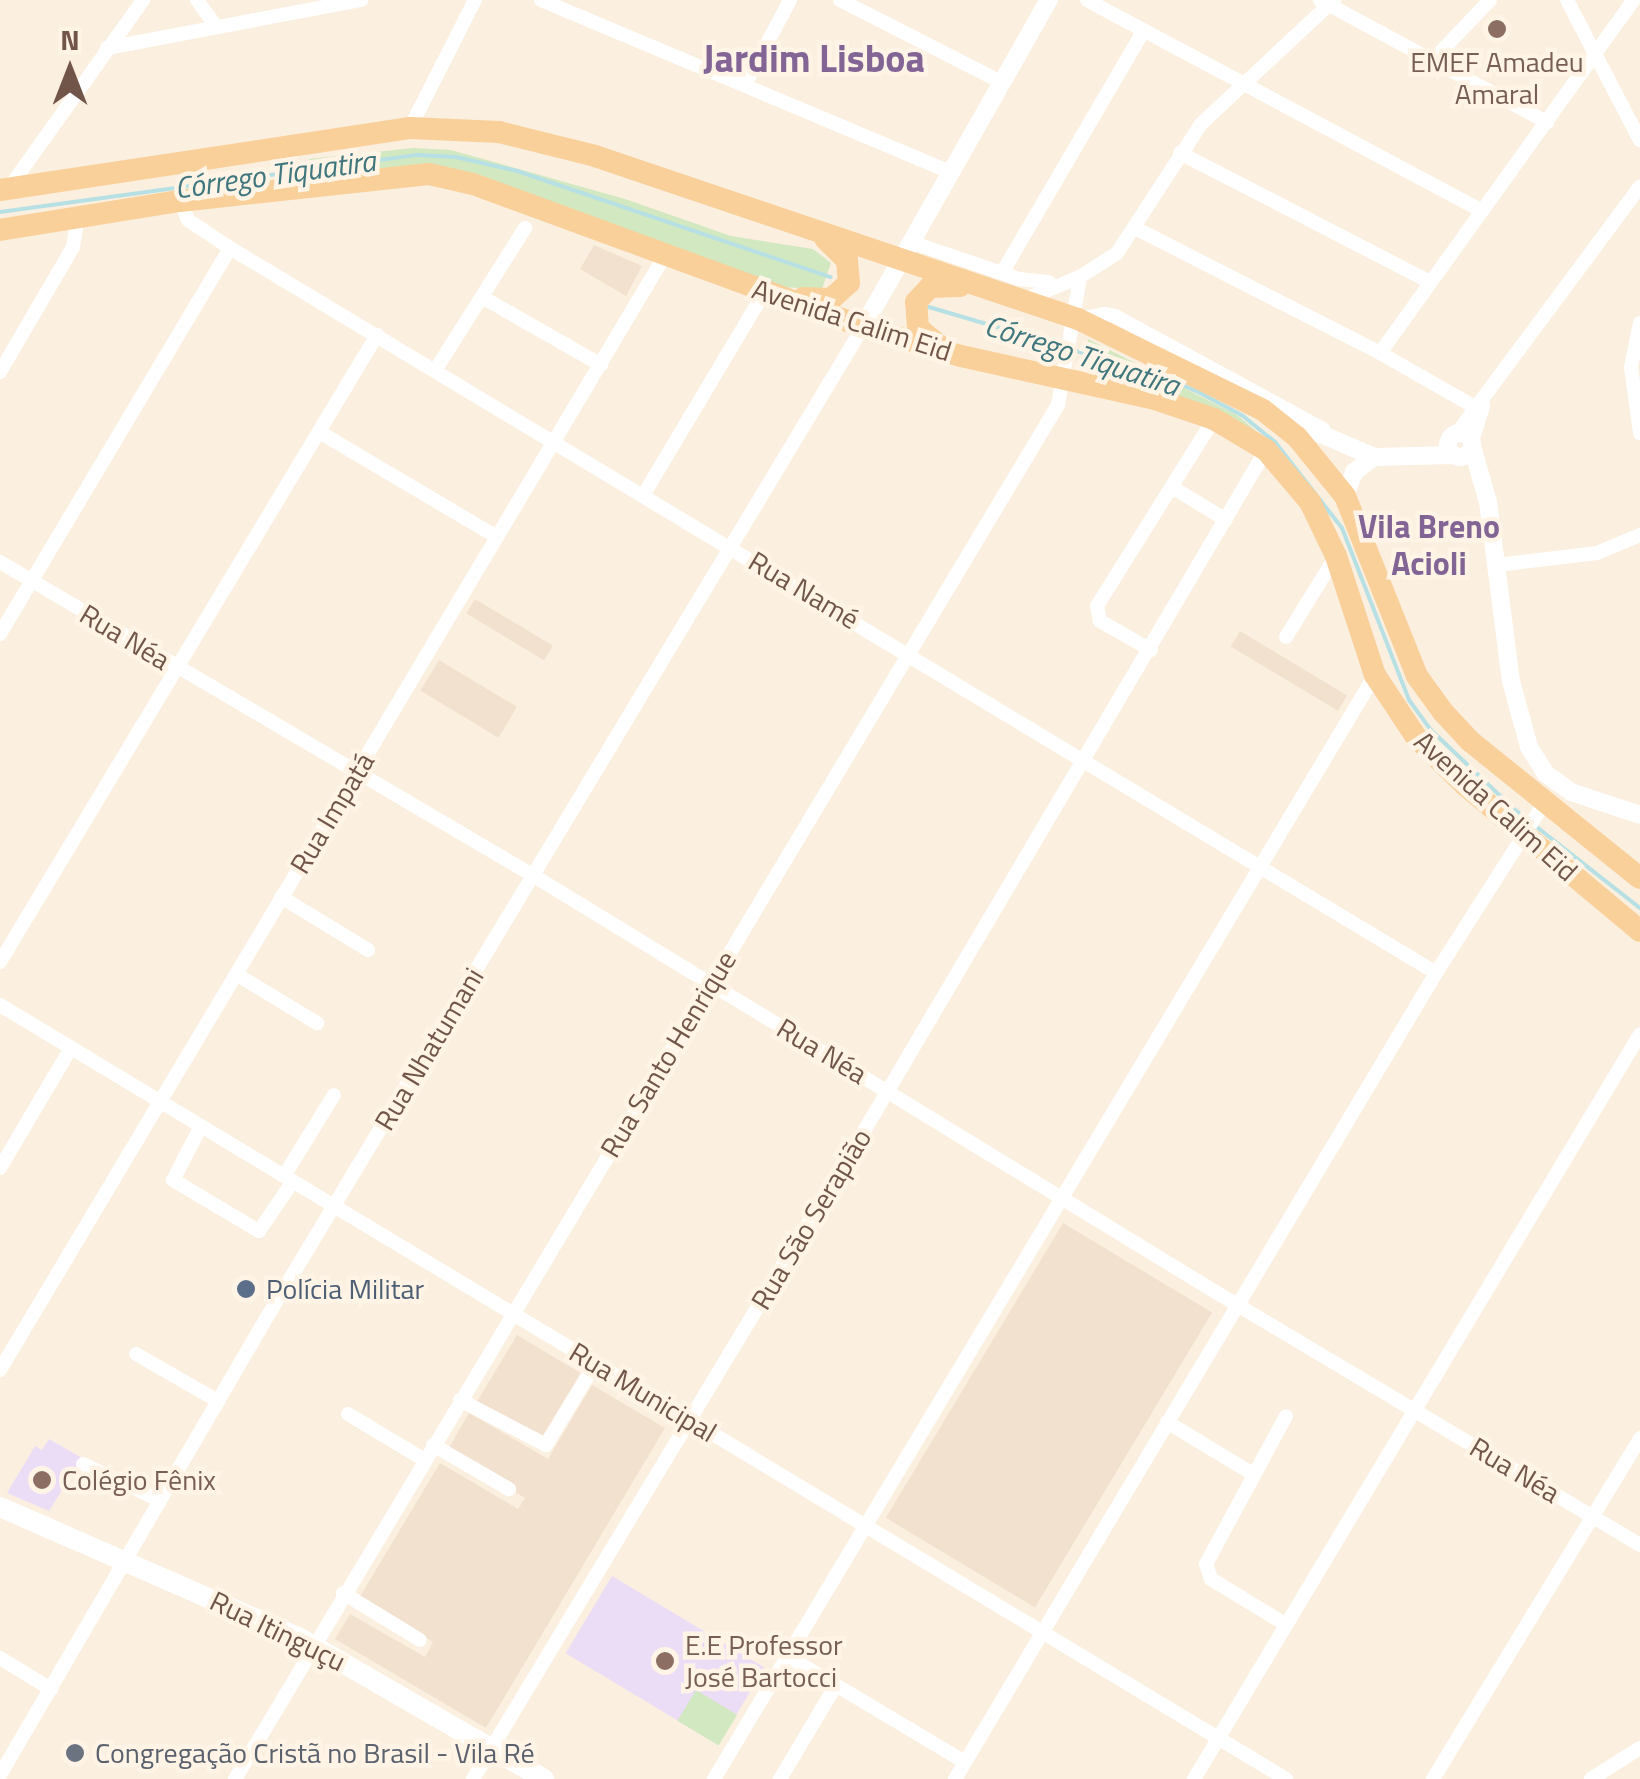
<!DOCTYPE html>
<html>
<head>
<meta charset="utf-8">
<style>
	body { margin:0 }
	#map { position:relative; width:1640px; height:1779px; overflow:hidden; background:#fbefe0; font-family:"Titillium Web",sans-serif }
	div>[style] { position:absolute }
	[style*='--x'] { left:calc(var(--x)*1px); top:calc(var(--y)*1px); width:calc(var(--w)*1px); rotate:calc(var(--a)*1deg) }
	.residential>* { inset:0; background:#f3e1cf; transform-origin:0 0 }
	.education>* { inset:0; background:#ecddf7; transform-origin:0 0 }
	.green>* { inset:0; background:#d2e8c0; transform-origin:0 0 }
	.stream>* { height:4px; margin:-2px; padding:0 2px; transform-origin:2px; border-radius:2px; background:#b6e0e4 }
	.minor>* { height:14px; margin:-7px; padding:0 7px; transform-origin:7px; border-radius:7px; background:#fff }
	.tertiary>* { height:18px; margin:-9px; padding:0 9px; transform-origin:9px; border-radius:9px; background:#fff }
	.tertiary>.ring { margin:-9px; padding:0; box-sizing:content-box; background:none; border:18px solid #fff; border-radius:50% }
	.secondary>* { height:20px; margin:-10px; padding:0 10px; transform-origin:10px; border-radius:10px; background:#fff }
	.primary>* { height:22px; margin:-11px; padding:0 11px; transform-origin:11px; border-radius:11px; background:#f9d09a }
	.dots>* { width:28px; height:28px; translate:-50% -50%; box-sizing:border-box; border:5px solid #fff4e6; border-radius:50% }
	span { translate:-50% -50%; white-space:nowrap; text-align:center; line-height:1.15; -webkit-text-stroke:9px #fff4e6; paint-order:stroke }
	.education-label { font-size:28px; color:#785e54 }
	.left { translate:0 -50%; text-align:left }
	.street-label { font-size:28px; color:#715548 }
	.service-label { font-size:28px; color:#4e5e75 }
	.worship-label { font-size:28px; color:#5b616d }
	.water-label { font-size:30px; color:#40777e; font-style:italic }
	.quarter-label { font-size:32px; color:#826495; font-weight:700 }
	.district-label { font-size:38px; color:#826495; font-weight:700 }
	.north { position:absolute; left:20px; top:20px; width:100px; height:100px; -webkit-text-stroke:8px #fff4e6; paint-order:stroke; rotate:0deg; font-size:28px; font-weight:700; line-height:40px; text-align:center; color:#715548 }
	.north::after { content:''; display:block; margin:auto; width:35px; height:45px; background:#715548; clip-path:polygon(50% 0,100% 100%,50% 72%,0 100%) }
</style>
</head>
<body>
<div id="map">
	<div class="residential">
		<div style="clip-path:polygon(594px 245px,642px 266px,626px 296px,580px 269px)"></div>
		<div style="left:475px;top:599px;width:91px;height:17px;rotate:31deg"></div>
		<div style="left:1240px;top:631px;width:125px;height:18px;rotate:31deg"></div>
		<div style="left:439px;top:660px;width:91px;height:36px;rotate:31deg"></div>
		<div style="left:1063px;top:1223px;width:174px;height:344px;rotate:31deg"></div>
		<div style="left:517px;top:1335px;width:74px;height:77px;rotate:31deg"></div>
		<div style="clip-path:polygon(592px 1385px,665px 1428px,486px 1728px,335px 1639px,350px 1614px,425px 1657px,433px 1642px,359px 1598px,440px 1463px,518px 1509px,525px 1498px,447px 1451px,469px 1413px,548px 1459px)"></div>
	</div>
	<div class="education">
		<div style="clip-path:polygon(49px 1439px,82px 1458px,49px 1511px,7px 1493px,35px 1446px,42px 1450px)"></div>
		<div style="left:612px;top:1576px;width:178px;height:90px;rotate:31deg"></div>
	</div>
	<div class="green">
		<div style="clip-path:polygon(413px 148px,451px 150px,625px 199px,731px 236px,813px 249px,831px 263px,822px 289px,778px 287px,474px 173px,313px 179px,309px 159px)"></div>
		<div style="clip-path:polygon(1088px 339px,1237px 415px,1276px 448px,1084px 372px)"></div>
		<div style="left:696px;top:1690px;width:48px;height:36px;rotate:31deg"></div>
	</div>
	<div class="stream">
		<div style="--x:0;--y:212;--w:421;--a:-7.8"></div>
		<div style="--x:417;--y:155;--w:39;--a:3"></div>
		<div style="--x:456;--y:157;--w:63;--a:12.9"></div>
		<div style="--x:517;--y:171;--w:331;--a:18.7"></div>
		<div style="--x:929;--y:307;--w:141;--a:16.5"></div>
		<div style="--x:1073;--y:350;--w:91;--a:16"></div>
		<div style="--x:1160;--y:375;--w:44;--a:24.2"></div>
		<div style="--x:1200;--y:393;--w:49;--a:28.1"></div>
		<div style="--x:1243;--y:416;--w:41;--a:39.1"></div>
		<div style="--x:1275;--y:442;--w:109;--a:52.1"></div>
		<div style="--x:1342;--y:528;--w:185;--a:68.7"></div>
		<div style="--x:1409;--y:700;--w:37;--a:54"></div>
		<div style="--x:1431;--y:730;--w:116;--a:43.6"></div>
		<div style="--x:1515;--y:810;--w:159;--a:38.1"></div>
	</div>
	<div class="minor">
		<div style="--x:197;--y:0;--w:32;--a:54"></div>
		<div style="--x:541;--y:0;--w:444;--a:22.8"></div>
		<div style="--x:840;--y:0;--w:178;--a:27"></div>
		<div style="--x:1087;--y:0;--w:448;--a:28.1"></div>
		<div style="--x:1320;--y:0;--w:258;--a:28.3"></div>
		<div style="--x:1567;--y:0;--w:158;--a:62.5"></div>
		<div style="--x:107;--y:48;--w:259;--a:-10.7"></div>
		<div style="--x:1432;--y:61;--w:84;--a:-46.4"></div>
		<div style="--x:745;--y:85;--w:96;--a:-62.1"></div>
		<div style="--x:410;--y:128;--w:144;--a:-63.1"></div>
		<div style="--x:1180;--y:153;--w:281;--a:27.3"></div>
		<div style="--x:9;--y:188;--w:231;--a:-54.5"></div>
		<div style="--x:180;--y:201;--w:21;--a:67"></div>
		<div style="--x:188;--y:220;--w:50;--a:33.7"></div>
		<div style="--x:230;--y:248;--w:1407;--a:31.01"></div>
		<div style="--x:1135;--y:228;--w:275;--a:27"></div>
		<div style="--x:1380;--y:353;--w:117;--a:29.6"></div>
		<div style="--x:911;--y:242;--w:114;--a:18.9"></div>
		<div style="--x:1019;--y:279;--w:30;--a:6"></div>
		<div style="--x:1002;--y:273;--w:281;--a:-59.7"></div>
		<div style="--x:482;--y:297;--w:137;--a:29.7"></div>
		<div style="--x:1026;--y:299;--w:58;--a:-22.2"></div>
		<div style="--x:1080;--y:277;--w:44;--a:-33"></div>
		<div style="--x:1117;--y:253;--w:154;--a:-56.9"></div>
		<div style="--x:1201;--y:124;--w:182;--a:-43"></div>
		<div style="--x:1080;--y:319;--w:25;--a:-12"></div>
		<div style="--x:1104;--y:314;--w:11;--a:10"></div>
		<div style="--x:1115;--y:316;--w:237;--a:28.5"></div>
		<div style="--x:1640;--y:323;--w:45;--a:101.6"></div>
		<div style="--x:1631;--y:367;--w:67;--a:82.2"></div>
		<div style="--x:1380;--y:353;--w:435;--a:-54.3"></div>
		<div style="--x:436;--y:369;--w:167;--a:-57.7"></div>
		<div style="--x:0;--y:372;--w:145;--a:-59.7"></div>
		<div style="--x:73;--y:247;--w:31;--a:-81"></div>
		<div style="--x:321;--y:433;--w:204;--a:30.6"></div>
		<div style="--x:1457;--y:433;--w:307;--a:-53.4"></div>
		<div style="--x:1472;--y:442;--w:38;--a:-73"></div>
		<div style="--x:1172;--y:487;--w:63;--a:31.4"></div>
		<div style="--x:644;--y:494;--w:236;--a:-59.2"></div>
		<div style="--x:0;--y:562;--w:619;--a:30.46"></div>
		<div style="--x:534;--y:876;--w:797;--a:31.4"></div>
		<div style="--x:1214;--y:1291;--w:496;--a:30.8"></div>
		<div style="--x:1497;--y:565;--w:101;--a:-6.8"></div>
		<div style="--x:1597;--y:553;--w:47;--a:-22.7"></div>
		<div style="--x:0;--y:634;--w:449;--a:-59.2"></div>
		<div style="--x:1286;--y:637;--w:95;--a:-58.3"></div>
		<div style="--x:1151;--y:650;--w:59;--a:-150.4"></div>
		<div style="--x:1100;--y:621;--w:15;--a:-101"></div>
		<div style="--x:1097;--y:606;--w:221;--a:-58"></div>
		<div style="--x:281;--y:897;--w:102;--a:31.3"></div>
		<div style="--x:0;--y:962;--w:732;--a:-58.98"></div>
		<div style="--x:236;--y:974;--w:95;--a:31.2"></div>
		<div style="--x:0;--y:1005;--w:1501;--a:31.04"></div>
		<div style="--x:201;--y:1126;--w:61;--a:117.4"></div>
		<div style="--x:173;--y:1180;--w:100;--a:30.7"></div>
		<div style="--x:259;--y:1231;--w:60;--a:-55.8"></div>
		<div style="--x:0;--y:1168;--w:139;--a:-59.4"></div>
		<div style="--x:284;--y:1176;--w:95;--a:-58.3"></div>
		<div style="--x:136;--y:1354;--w:95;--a:29.8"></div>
		<div style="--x:0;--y:1370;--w:1296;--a:-59.18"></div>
		<div style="--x:460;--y:1400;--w:97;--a:27.6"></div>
		<div style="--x:546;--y:1445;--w:95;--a:-58.8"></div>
		<div style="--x:348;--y:1414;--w:87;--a:31"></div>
		<div style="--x:1167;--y:1422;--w:100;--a:31.2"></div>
		<div style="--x:433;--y:1445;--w:88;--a:30.1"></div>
		<div style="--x:83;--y:1464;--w:84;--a:25.3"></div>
		<div style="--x:343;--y:1593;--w:90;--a:31.4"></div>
		<div style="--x:1285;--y:1624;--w:87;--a:-148.7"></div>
		<div style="--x:1211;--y:1579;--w:16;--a:-108"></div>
		<div style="--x:1206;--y:1564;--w:168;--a:-61.6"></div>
		<div style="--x:787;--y:1656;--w:207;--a:30.8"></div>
		<div style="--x:0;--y:1658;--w:60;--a:31.3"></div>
		<div style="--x:0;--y:1775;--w:530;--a:-59.76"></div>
		<div style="--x:267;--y:1317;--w:1156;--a:-58.95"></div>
		<div style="--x:235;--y:1779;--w:1602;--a:-59.08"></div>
		<div style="--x:1058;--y:405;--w:130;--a:-80.2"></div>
		<div style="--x:473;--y:1779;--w:768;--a:-58.9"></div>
		<div style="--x:870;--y:1121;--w:779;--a:-59.45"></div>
		<div style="--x:714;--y:1779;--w:1287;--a:-59.09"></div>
		<div style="--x:780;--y:1779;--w:109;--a:-59.2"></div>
		<div style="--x:955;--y:1779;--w:939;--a:-59.17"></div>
		<div style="--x:1436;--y:973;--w:203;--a:-57.5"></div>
		<div style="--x:1194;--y:1779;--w:868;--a:-59.09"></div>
		<div style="--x:1433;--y:1779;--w:399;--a:-58.7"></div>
		<div style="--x:1591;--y:1779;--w:58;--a:-32.3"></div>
	</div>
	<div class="tertiary">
		<div style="--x:863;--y:327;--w:376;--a:-60.4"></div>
		<div style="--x:1277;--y:415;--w:106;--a:23.4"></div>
		<div style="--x:1374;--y:457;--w:80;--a:-1.4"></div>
		<div class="ring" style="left:1448px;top:433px;width:6px;height:6px"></div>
		<div style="--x:1472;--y:446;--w:58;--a:74.1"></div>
		<div style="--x:1488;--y:502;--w:180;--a:82.7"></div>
		<div style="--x:1511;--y:681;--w:68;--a:74.7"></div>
		<div style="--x:1529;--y:747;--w:31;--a:58"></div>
		<div style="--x:1545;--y:773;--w:32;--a:36"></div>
		<div style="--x:1571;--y:792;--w:73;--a:18.4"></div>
		<div style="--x:1345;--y:496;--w:26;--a:-69"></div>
		<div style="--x:1354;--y:472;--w:25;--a:-37"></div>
	</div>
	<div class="secondary">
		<div style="--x:0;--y:1507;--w:325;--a:23.6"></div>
		<div style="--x:298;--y:1637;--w:284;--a:30"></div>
	</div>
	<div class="primary">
		<div style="--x:0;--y:190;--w:415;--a:-8.6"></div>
		<div style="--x:410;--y:128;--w:89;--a:2.6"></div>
		<div style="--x:499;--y:132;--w:99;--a:14"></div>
		<div style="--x:595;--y:156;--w:510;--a:18.65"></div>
		<div style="--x:1078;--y:319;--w:206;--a:26.2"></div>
		<div style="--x:1263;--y:410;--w:43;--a:38.5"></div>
		<div style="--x:1297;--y:437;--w:76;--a:50.9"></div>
		<div style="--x:1345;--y:496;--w:194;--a:68.2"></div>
		<div style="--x:1417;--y:676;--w:44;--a:54.2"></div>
		<div style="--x:1443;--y:712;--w:40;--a:47"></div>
		<div style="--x:1470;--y:741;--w:218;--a:38.9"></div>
		<div style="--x:0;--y:230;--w:182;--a:-9.2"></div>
		<div style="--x:180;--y:201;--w:250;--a:-6.2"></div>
		<div style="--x:429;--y:174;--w:45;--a:12.8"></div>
		<div style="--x:473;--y:184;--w:415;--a:20.1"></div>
		<div style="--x:863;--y:327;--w:102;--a:16.5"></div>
		<div style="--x:961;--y:356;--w:199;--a:12.5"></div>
		<div style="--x:1155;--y:399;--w:62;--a:18.7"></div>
		<div style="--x:1214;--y:419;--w:61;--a:30.8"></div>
		<div style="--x:1266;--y:450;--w:68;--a:49.8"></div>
		<div style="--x:1310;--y:502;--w:60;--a:64.3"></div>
		<div style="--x:1336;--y:556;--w:125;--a:71.9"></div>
		<div style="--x:1375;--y:675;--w:74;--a:56.5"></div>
		<div style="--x:1416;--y:737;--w:69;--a:44.4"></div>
		<div style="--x:1465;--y:785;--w:228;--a:39.8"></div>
		<div style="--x:803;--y:298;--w:28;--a:2"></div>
		<div style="--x:831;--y:299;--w:24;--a:-42"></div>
		<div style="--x:849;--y:283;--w:23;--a:-95"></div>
		<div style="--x:847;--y:260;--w:30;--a:-136"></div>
		<div style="--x:940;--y:346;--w:28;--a:-141"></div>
		<div style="--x:918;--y:328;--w:26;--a:-94"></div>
		<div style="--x:916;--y:302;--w:21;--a:-47"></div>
		<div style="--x:930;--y:287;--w:30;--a:-2"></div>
	</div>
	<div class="dots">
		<div style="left:1497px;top:29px;background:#8d6e63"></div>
		<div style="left:246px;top:1289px;background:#5c6f8a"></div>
		<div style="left:42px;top:1480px;background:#8d6e63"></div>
		<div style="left:665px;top:1661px;background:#8d6e63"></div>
		<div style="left:75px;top:1753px;background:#6b7280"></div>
	</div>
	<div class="education-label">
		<span style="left:1497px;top:78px">EMEF Amadeu<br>Amaral</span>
		<span class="left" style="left:62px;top:1480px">Colégio Fênix</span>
		<span class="left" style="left:685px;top:1661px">E.E Professor<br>José Bartocci</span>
	</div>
	<div class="street-label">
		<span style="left:852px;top:320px;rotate:18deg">Avenida Calim Eid</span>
		<span style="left:804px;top:590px;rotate:31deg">Rua Namé</span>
		<span style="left:125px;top:637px;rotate:31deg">Rua Néa</span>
		<span style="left:1496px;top:806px;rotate:42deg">Avenida Calim Eid</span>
		<span style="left:332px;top:813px;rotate:-59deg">Rua Impatá</span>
		<span style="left:429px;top:1049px;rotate:-59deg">Rua Nhatumani</span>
		<span style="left:822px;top:1051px;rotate:31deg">Rua Néa</span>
		<span style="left:668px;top:1054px;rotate:-59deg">Rua Santo Henrique</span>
		<span style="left:811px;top:1219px;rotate:-59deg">Rua São Serapião</span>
		<span style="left:643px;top:1392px;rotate:31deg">Rua Municipal</span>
		<span style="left:1515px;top:1470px;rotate:31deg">Rua Néa</span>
		<span style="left:278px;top:1631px;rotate:26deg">Rua Itinguçu</span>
	</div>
	<div class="service-label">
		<span class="left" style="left:266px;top:1289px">Polícia Militar</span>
	</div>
	<div class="worship-label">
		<span class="left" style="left:95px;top:1753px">Congregação Cristã no Brasil - Vila Ré</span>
	</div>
	<div class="water-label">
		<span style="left:275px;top:174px;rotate:-8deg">Córrego Tiquatira</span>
		<span style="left:1082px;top:355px;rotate:18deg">Córrego Tiquatira</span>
	</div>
	<div class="quarter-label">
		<span style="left:1429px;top:545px">Vila Breno<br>Acioli</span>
	</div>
	<div class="district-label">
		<span style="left:814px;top:59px">Jardim Lisboa</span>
	</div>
	<div class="north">N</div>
</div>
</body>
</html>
